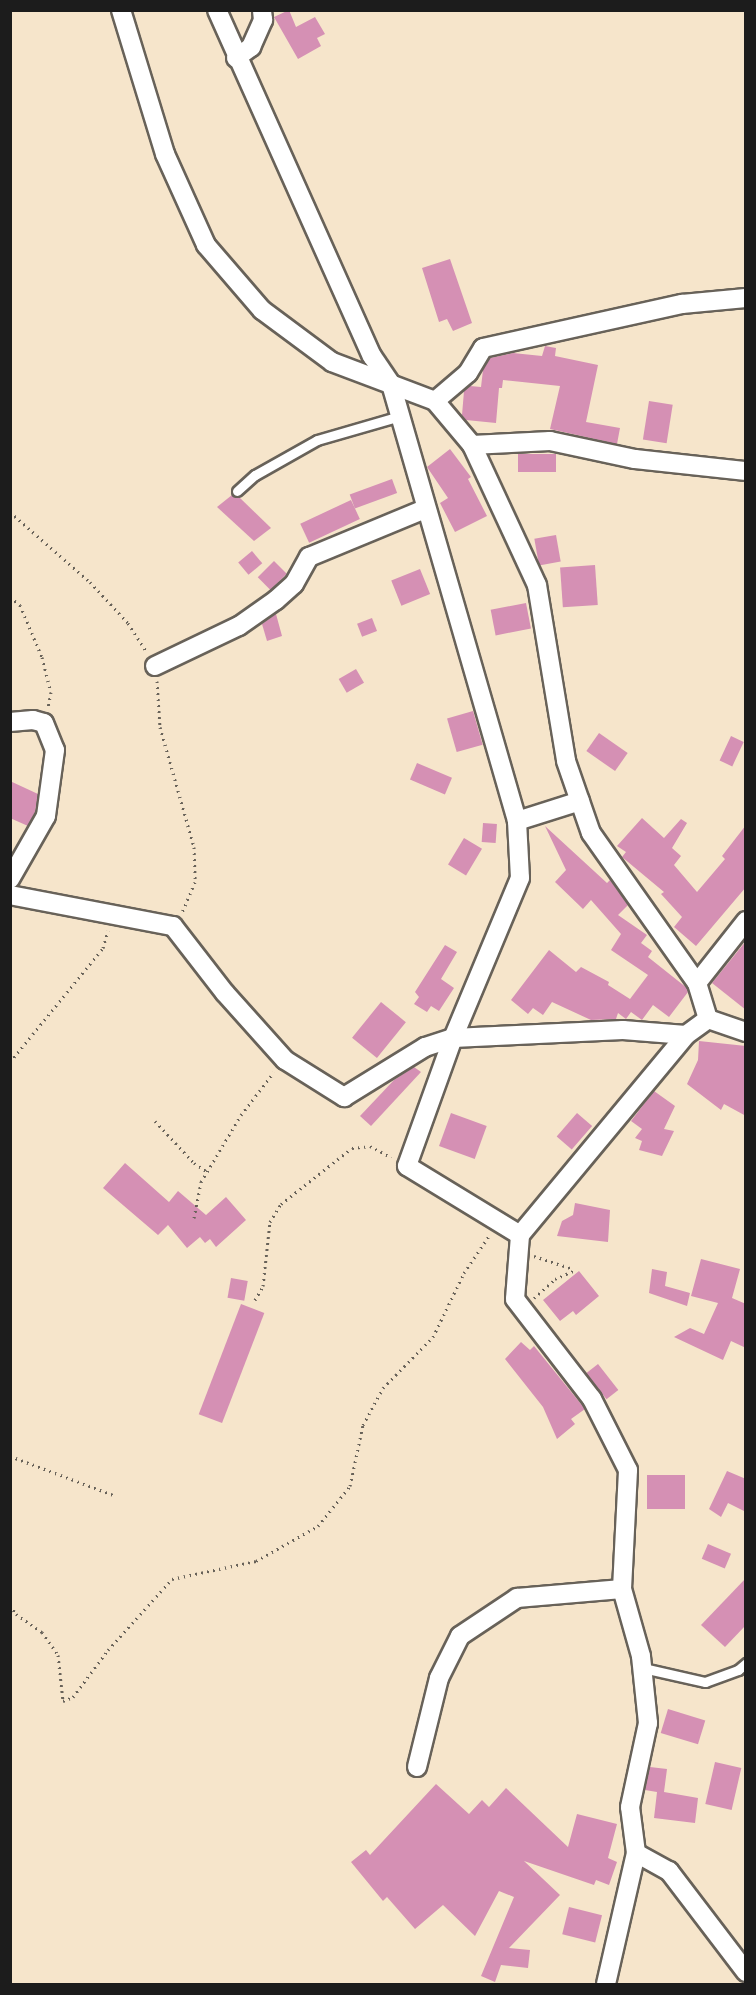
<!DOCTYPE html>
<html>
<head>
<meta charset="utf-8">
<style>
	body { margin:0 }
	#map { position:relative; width:756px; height:1995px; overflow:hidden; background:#f6e5cb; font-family:Mali,sans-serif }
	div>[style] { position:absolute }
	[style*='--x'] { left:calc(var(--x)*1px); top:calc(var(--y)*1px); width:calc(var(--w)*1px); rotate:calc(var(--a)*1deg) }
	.building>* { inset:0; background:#d590b4; transform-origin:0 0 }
	.path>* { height:3px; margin-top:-1.5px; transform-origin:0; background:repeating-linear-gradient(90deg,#686259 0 1.5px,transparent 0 6px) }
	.roads { filter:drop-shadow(2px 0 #686259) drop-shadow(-2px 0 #686259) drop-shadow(0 2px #686259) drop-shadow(0 -2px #686259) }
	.service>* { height:9px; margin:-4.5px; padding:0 4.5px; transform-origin:4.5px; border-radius:4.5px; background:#fff }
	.minor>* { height:18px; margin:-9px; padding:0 9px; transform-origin:9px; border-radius:9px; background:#fff }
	span { translate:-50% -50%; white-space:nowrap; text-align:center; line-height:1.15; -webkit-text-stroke:6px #fcf5e5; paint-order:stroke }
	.frame { position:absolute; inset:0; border:12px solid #1c1c1c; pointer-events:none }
</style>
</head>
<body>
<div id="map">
	<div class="building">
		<div style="clip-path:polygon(289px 10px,296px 27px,315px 17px,325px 34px,317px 38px,321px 46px,298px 59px,274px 17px)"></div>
		<div style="clip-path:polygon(450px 259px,472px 323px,453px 331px,447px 319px,439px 322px,422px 268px)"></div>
		<div style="clip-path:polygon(545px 346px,556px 348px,555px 356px,598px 365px,586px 422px,620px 428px,617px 444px,550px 429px,560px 386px,503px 380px,502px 388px,499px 388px,496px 423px,466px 420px,462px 415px,464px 391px,470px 386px,481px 387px,483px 370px,490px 358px,513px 353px,542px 356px)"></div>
		<div style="left:649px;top:401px;width:24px;height:39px;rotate:9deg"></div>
		<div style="clip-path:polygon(450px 449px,471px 477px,468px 479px,487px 516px,455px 532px,440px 503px,448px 498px,427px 467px)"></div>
		<div style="left:518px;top:454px;width:38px;height:18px"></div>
		<div style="left:392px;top:479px;width:15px;height:45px;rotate:70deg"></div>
		<div style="clip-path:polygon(232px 495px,239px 497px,271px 528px,254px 541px,217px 507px)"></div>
		<div style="left:351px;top:500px;width:21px;height:56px;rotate:65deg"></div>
		<div style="left:556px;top:535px;width:27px;height:22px;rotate:80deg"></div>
		<div style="left:252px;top:551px;width:16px;height:18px;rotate:50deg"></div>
		<div style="left:274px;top:561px;width:18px;height:23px;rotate:45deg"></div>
		<div style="left:595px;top:565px;width:40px;height:35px;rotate:86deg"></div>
		<div style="left:420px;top:569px;width:27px;height:31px;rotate:68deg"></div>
		<div style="left:526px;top:603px;width:26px;height:36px;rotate:79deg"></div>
		<div style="clip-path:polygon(276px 614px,282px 636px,267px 641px,262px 624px)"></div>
		<div style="left:372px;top:618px;width:14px;height:16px;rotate:69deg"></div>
		<div style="left:356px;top:669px;width:16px;height:20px;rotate:60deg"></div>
		<div style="left:473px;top:711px;width:35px;height:27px;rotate:74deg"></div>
		<div style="left:599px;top:733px;width:35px;height:22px;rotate:35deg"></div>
		<div style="left:731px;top:736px;width:14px;height:27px;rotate:25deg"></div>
		<div style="left:417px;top:763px;width:38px;height:18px;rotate:23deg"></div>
		<div style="clip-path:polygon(10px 781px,38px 794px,35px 812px,28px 826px,10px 818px)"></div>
		<div style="clip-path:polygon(642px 818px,664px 838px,681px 819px,687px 823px,672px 848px,681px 856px,674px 865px,697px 892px,725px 859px,722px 856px,746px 825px,746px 887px,696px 946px,674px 927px,682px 917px,661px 894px,664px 892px,622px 857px,626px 852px,617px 846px)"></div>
		<div style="left:483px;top:823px;width:14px;height:19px;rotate:4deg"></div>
		<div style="clip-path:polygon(545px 826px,607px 883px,610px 880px,628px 905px,618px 915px,647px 935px,641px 943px,652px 951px,648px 957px,687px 988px,688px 992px,669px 1017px,653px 1005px,642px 1020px,631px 1012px,626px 1019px,618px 1013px,616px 1019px,591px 1020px,552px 1002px,543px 1015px,533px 1008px,528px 1014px,511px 1000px,549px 950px,576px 972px,581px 967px,609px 982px,608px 985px,630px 999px,648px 975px,611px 950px,621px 934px,591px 900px,583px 909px,555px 882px,566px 870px)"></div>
		<div style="left:464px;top:838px;width:21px;height:31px;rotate:31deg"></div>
		<div style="clip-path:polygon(746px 941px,746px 1010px,712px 983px)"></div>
		<div style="clip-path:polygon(445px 945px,457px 952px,441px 979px,454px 988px,439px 1011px,431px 1006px,427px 1012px,414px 1004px,419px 997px,415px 992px)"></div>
		<div style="left:381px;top:1002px;width:32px;height:46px;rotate:39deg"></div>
		<div style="clip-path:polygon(699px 1041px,746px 1046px,746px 1116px,724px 1104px,721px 1110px,687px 1084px,698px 1060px)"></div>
		<div style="clip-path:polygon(414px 1067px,421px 1072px,371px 1126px,360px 1116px,394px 1080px)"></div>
		<div style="clip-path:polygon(654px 1091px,675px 1106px,664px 1129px,674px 1131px,662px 1156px,639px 1150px,642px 1141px,635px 1138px,642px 1129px,631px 1121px)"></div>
		<div style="left:451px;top:1113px;width:38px;height:35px;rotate:20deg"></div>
		<div style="left:577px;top:1113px;width:20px;height:31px;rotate:41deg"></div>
		<div style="clip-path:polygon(125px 1163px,169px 1202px,178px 1191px,206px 1215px,226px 1197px,246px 1220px,216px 1247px,210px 1239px,205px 1243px,200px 1237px,187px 1248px,168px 1225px,158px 1235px,103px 1188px)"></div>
		<div style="clip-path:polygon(575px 1203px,610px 1210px,608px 1242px,557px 1236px,562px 1221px,573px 1215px)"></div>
		<div style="clip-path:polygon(701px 1259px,740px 1269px,732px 1298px,746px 1304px,746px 1348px,731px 1341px,723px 1360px,674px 1337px,690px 1328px,704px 1334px,718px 1303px,691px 1296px)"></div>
		<div style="clip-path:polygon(652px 1269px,667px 1272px,665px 1286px,690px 1293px,687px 1306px,649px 1293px)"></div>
		<div style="clip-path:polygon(579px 1271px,599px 1296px,576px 1315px,573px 1311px,560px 1321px,543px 1300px)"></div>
		<div style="left:231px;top:1278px;width:17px;height:20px;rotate:10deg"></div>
		<div style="left:241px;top:1304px;width:25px;height:118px;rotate:21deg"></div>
		<div style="clip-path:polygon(521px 1342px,530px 1350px,534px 1346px,585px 1409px,571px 1419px,575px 1424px,557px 1439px,543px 1407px,505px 1359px)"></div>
		<div style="left:598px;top:1364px;width:33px;height:15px;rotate:52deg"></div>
		<div style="clip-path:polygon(727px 1471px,746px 1479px,746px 1512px,728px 1503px,721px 1517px,709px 1509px)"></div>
		<div style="left:647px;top:1475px;width:38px;height:34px"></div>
		<div style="left:708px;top:1544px;width:25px;height:16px;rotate:23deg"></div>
		<div style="clip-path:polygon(746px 1578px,746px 1625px,725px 1647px,701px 1625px)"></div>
		<div style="left:668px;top:1709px;width:39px;height:25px;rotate:17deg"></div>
		<div style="left:715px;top:1762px;width:27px;height:43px;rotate:13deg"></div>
		<div style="clip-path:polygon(650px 1767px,667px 1769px,664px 1792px,698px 1798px,695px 1823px,654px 1818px,657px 1792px,645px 1790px)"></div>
		<div style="clip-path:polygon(436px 1784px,469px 1814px,482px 1800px,489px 1807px,506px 1788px,568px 1847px,577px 1814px,617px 1824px,608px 1858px,617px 1862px,609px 1885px,596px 1880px,594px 1885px,524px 1861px,560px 1895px,509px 1948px,530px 1950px,528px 1968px,501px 1965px,495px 1982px,481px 1976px,514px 1897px,499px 1891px,475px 1936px,443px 1905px,415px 1929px,387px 1897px,383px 1901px,351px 1862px,366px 1850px,370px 1855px)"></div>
		<div style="left:569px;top:1907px;width:34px;height:28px;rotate:14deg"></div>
	</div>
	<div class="path">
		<div style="--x:10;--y:512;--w:106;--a:41.2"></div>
		<div style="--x:90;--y:582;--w:56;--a:47.2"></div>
		<div style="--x:128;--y:623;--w:35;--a:57"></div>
		<div style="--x:10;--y:597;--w:13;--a:39"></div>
		<div style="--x:20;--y:605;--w:56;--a:67.1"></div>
		<div style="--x:42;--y:657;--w:36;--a:76"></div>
		<div style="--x:51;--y:692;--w:15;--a:101"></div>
		<div style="--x:157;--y:681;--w:46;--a:86.3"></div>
		<div style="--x:160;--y:727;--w:125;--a:74.2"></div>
		<div style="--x:194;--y:847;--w:35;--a:88"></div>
		<div style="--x:195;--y:882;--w:33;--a:113"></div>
		<div style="--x:10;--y:1062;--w:147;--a:-50.8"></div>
		<div style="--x:103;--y:948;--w:18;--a:-74"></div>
		<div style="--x:155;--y:1121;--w:57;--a:47.1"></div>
		<div style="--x:194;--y:1163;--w:17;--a:33"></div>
		<div style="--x:194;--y:1218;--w:37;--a:-79"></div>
		<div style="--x:201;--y:1182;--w:78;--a:-59.2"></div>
		<div style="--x:241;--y:1115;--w:54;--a:-52.5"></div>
		<div style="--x:534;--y:1256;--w:41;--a:18.4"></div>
		<div style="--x:534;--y:1298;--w:28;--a:-42"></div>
		<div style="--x:555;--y:1279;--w:22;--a:-24"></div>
		<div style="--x:255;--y:1300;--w:16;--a:-60"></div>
		<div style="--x:263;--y:1286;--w:64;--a:-83.8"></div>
		<div style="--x:270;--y:1222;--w:21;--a:-59"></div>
		<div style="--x:281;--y:1204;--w:90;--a:-38.3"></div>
		<div style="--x:352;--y:1148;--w:18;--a:-6"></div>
		<div style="--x:370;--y:1146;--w:24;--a:28"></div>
		<div style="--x:10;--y:1456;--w:113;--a:20.7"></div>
		<div style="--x:10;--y:1605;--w:11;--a:56"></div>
		<div style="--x:16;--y:1614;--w:32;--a:35"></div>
		<div style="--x:42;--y:1632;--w:28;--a:55"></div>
		<div style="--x:58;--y:1655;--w:46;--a:83.8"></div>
		<div style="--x:63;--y:1701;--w:11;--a:-22"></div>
		<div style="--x:73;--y:1697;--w:59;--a:-53.3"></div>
		<div style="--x:108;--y:1650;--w:96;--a:-48"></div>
		<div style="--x:172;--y:1579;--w:86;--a:-12.1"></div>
		<div style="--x:256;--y:1561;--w:71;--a:-29.4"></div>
		<div style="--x:318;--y:1526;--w:51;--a:-51.3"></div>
		<div style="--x:350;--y:1486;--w:62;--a:-78"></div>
		<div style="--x:363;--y:1425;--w:42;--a:-61.6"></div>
		<div style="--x:383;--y:1388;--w:71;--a:-45.6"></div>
		<div style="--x:433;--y:1337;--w:71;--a:-64.2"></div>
		<div style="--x:464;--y:1273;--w:45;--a:-56"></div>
	</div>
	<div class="roads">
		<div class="service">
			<div style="--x:237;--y:491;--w:24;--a:-42"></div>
			<div style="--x:255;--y:475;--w:71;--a:-29.4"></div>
			<div style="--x:317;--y:440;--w:86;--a:-16.1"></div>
			<div style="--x:643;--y:1668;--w:64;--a:12.7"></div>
			<div style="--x:705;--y:1682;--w:35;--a:-20"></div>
			<div style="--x:738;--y:1670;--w:11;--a:-41"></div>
		</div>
		<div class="minor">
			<div style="--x:121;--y:10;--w:151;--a:73"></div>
			<div style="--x:165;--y:154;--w:100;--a:65.7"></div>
			<div style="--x:206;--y:245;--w:86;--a:49.3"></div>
			<div style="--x:262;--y:310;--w:87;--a:36.6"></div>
			<div style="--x:332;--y:362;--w:110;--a:20.7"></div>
			<div style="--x:435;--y:401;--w:57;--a:49.9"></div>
			<div style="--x:472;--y:445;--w:154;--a:65.1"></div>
			<div style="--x:537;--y:585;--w:178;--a:80.6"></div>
			<div style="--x:566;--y:761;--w:76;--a:70.9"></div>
			<div style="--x:591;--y:833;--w:184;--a:54.8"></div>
			<div style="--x:697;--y:983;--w:38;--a:73"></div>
			<div style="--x:708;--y:1019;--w:40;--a:18.9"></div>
			<div style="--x:217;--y:10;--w:379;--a:65.9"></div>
			<div style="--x:372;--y:356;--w:34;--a:56"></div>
			<div style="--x:391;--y:384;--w:455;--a:73.9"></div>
			<div style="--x:517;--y:821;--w:57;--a:87"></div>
			<div style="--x:520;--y:878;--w:173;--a:112.7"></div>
			<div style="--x:453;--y:1038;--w:136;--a:109.8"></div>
			<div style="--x:407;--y:1166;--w:132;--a:31.4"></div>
			<div style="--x:236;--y:58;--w:19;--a:-36"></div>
			<div style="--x:251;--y:47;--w:30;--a:-66"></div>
			<div style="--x:263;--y:20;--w:10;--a:-96"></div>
			<div style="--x:435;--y:401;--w:43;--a:-40.3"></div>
			<div style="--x:468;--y:373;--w:29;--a:-59"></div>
			<div style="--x:483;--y:348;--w:204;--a:-12.5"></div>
			<div style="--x:682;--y:304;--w:64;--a:-5.4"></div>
			<div style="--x:472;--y:445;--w:78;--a:-2.9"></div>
			<div style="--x:550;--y:441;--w:87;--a:12"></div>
			<div style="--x:635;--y:459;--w:112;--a:6.2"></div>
			<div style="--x:155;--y:666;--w:93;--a:-25.5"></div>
			<div style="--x:239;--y:626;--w:45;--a:-35.1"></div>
			<div style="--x:276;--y:600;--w:24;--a:-42"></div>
			<div style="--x:294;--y:584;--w:31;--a:-61"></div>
			<div style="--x:309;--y:557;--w:126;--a:-22.5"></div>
			<div style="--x:10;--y:722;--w:23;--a:-5"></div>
			<div style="--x:33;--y:720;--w:11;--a:15"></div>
			<div style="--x:44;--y:723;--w:29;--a:68"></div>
			<div style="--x:55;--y:750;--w:67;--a:97.8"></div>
			<div style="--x:46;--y:816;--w:73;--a:119.7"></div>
			<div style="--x:517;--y:821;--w:66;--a:-17.6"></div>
			<div style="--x:10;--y:895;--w:166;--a:10.8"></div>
			<div style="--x:173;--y:926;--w:85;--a:52.2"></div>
			<div style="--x:225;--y:993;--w:90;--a:48.2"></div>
			<div style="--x:285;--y:1060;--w:70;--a:32.1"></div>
			<div style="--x:344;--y:1097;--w:95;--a:-31.7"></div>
			<div style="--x:425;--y:1047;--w:29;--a:-18"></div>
			<div style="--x:453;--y:1038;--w:170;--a:-2.7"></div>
			<div style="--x:623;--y:1030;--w:63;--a:4.5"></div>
			<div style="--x:697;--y:983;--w:79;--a:-51.7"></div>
			<div style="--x:417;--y:1767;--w:92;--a:-76.1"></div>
			<div style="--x:439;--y:1678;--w:47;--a:-63.4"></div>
			<div style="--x:460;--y:1636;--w:69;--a:-33.7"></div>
			<div style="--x:517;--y:1598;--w:105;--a:-4.9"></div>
			<div style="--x:636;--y:1853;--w:38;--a:29"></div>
			<div style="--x:669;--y:1871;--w:127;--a:52.7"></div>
			<div style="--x:606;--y:1984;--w:134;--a:-77.1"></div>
			<div style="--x:636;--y:1853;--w:46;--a:-97.4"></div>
			<div style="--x:630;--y:1807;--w:86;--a:-77.9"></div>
			<div style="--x:648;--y:1723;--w:67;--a:-96"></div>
			<div style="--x:641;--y:1656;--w:70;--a:-105.8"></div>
			<div style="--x:622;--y:1589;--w:119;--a:-87.1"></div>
			<div style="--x:628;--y:1470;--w:80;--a:-116.9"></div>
			<div style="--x:592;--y:1399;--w:126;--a:-127.6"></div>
			<div style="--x:515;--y:1299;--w:64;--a:-85.5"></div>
			<div style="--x:520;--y:1235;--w:260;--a:-50.3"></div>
			<div style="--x:686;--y:1035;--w:27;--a:-36"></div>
		</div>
	</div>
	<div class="frame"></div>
</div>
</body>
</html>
